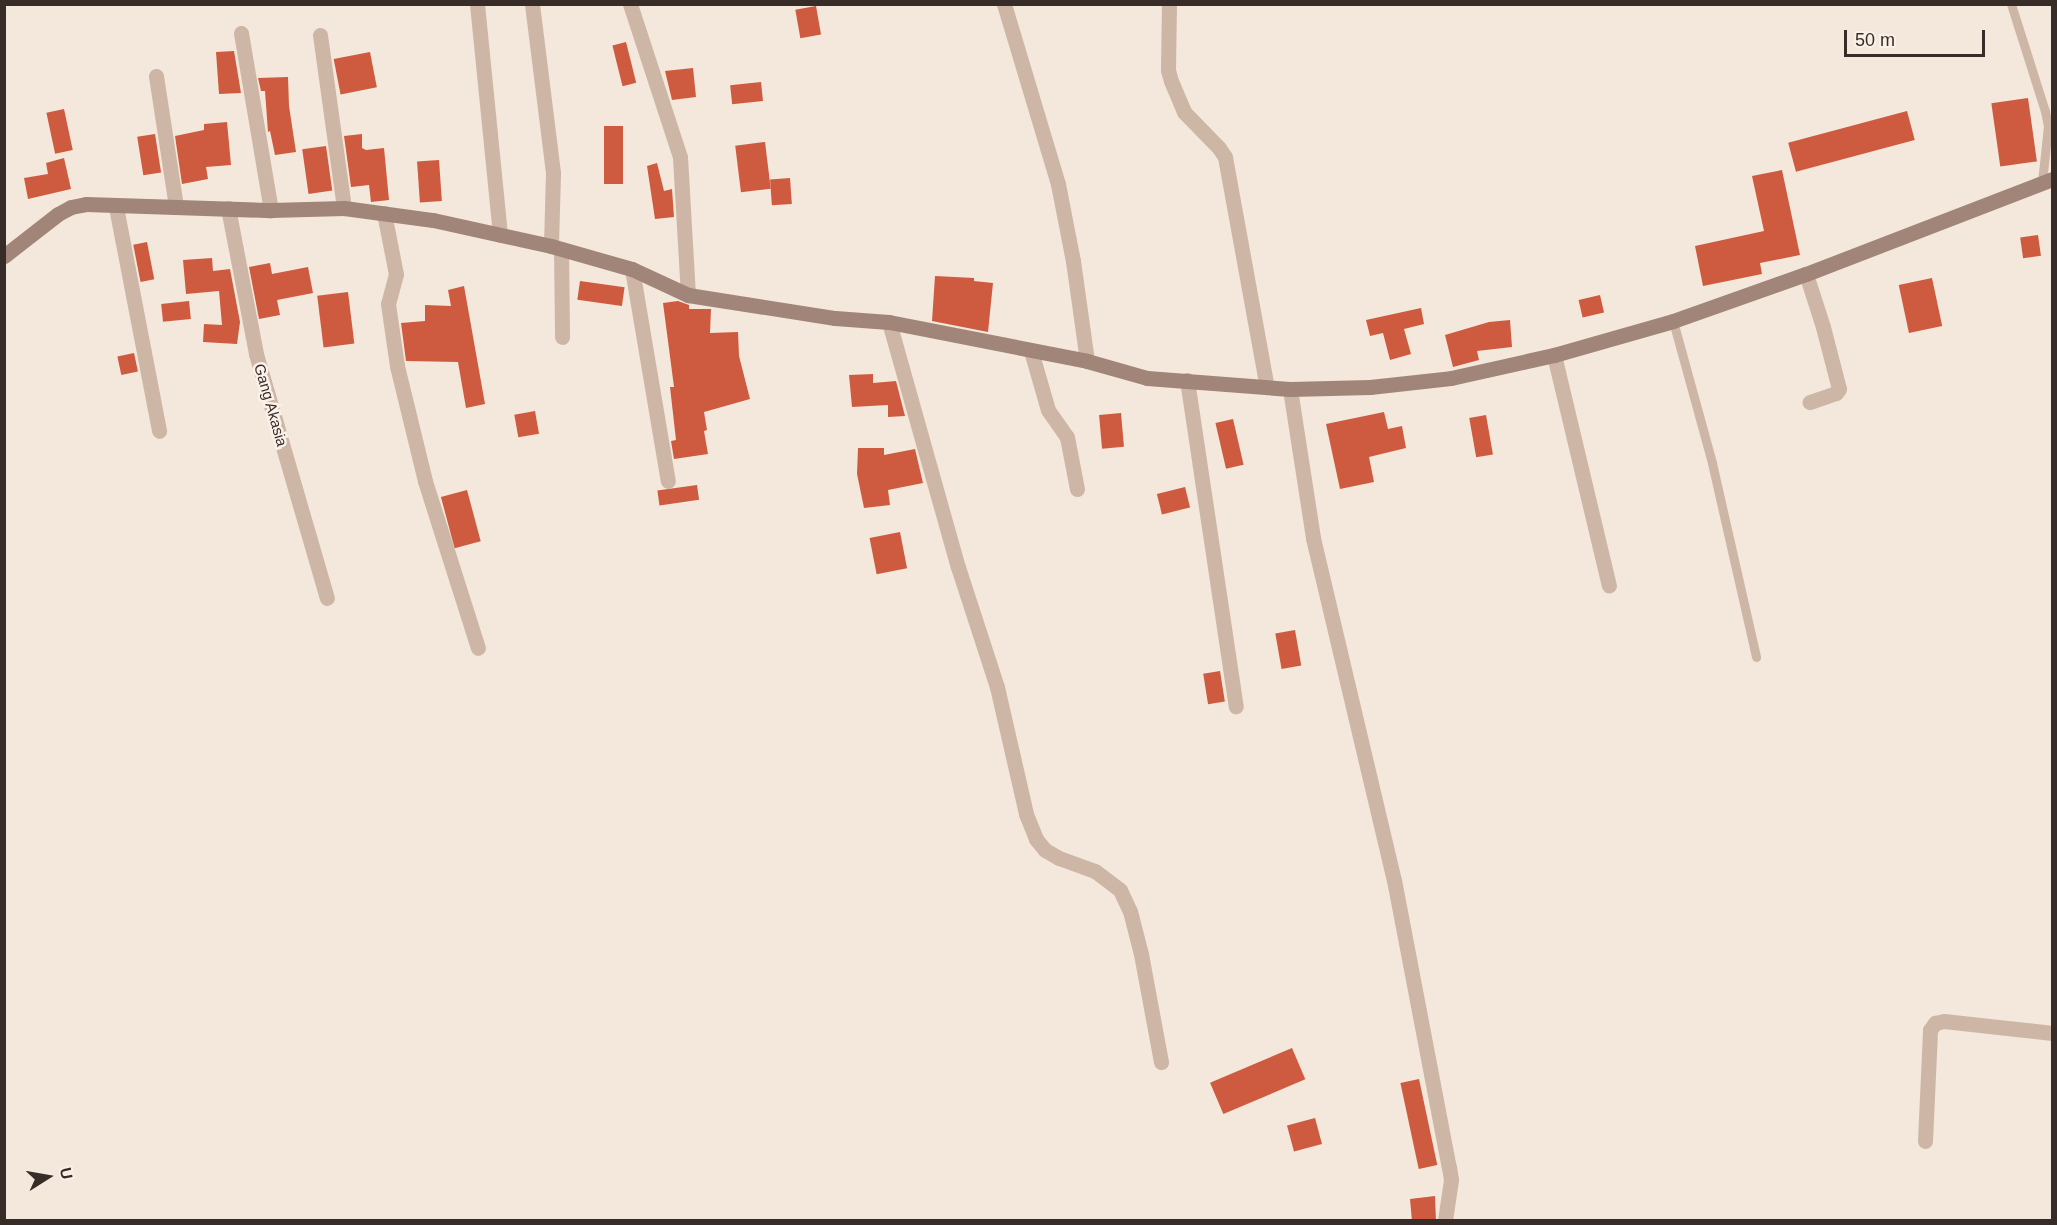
<!DOCTYPE html>
<html>
<head>
<meta charset="utf-8">
<style>
	body { margin:0 }
	#map { position:relative; width:2057px; height:1225px; overflow:hidden; background:#f4e7db; font-family:Helvetica,sans-serif }
	div>[style] { position:absolute }
	[style*='--x'] { left:calc(var(--x)*1px); top:calc(var(--y)*1px); width:calc(var(--w)*1px); rotate:calc(var(--a)*1deg) }
	.building>* { inset:0; background:#ce5b3f; transform-origin:0 0 }
	.lane>* { height:9px; margin:-4.5px; padding:0 4.5px; transform-origin:4.5px; border-radius:4.5px; background:#cdb6a6 }
	.street>* { height:15px; margin:-7.5px; padding:0 7.5px; transform-origin:7.5px; border-radius:7.5px; background:#cdb6a6 }
	.secondary>* { height:15px; margin:-7.5px; padding:0 7.5px; transform-origin:7.5px; border-radius:7.5px; background:#a08578 }
	span { translate:-50% -50%; white-space:nowrap; text-align:center; line-height:1.15; -webkit-text-stroke:5px #fbf1e8; paint-order:stroke }
	.street-label { font-size:15px; color:#382c28 }
	.frame { position:absolute; inset:0; border:6px solid #382c28; pointer-events:none }
	.north { position:absolute; left:18px; top:1147px; width:60px; height:60px; -webkit-text-stroke:4px #fbf1e8; paint-order:stroke; rotate:79deg; font-size:16px; font-weight:700; line-height:24px; text-align:center; color:#382c28 }
	.north::after { content:''; display:block; margin:auto; width:21px; height:27px; background:#382c28; clip-path:polygon(50% 0,100% 100%,50% 72%,0 100%) }
	.scale { position:absolute; left:1844px; top:30px; width:141px; height:27px; box-sizing:border-box; border:3px solid #382c28; border-top:0; padding-left:8px; font-size:18px; line-height:21px; white-space:nowrap; color:#382c28; -webkit-text-stroke:4px #fbf1e8; paint-order:stroke }
</style>
</head>
<body>
<div id="map">
	<div class="building">
		<div style="left:816px;top:6px;width:29px;height:21px;rotate:80deg"></div>
		<div style="left:626px;top:42px;width:42px;height:14px;rotate:76deg"></div>
		<div style="clip-path:polygon(234px 51px,241px 93px,219px 94px,216px 52px)"></div>
		<div style="left:370px;top:52px;width:36px;height:37px;rotate:79deg"></div>
		<div style="clip-path:polygon(693px 68px,696px 97px,672px 100px,665px 71px)"></div>
		<div style="clip-path:polygon(288px 77px,289px 106px,296px 152px,275px 155px,270px 131px,268px 132px,265px 91px,261px 91px,258px 78px)"></div>
		<div style="left:761px;top:82px;width:19px;height:31px;rotate:84deg"></div>
		<div style="left:2028px;top:98px;width:64px;height:37px;rotate:82deg"></div>
		<div style="left:64px;top:109px;width:42px;height:18px;rotate:78deg"></div>
		<div style="left:1907px;top:111px;width:30px;height:123px;rotate:75deg"></div>
		<div style="clip-path:polygon(227px 122px,231px 165px,206px 167px,208px 179px,182px 184px,175px 136px,204px 130px,204px 124px)"></div>
		<div style="left:604px;top:126px;width:19px;height:58px"></div>
		<div style="left:155px;top:134px;width:39px;height:18px;rotate:81deg"></div>
		<div style="clip-path:polygon(362px 134px,362px 148px,366px 150px,384px 148px,389px 200px,371px 202px,369px 185px,351px 187px,344px 136px)"></div>
		<div style="left:765px;top:142px;width:47px;height:30px;rotate:83deg"></div>
		<div style="left:326px;top:146px;width:45px;height:24px;rotate:82deg"></div>
		<div style="clip-path:polygon(64px 158px,71px 189px,28px 199px,24px 178px,48px 174px,46px 163px)"></div>
		<div style="left:439px;top:160px;width:41px;height:22px;rotate:86deg"></div>
		<div style="clip-path:polygon(657px 163px,664px 191px,672px 189px,674px 217px,655px 219px,647px 166px)"></div>
		<div style="clip-path:polygon(1782px 170px,1800px 255px,1760px 263px,1762px 274px,1703px 286px,1695px 246px,1764px 231px,1752px 176px)"></div>
		<div style="left:790px;top:178px;width:26px;height:20px;rotate:86deg"></div>
		<div style="left:2038px;top:235px;width:21px;height:18px;rotate:82deg"></div>
		<div style="left:147px;top:242px;width:38px;height:14px;rotate:79deg"></div>
		<div style="clip-path:polygon(212px 258px,213px 271px,230px 269px,240px 322px,237px 344px,203px 342px,204px 324px,222px 325px,219px 291px,186px 294px,183px 260px)"></div>
		<div style="clip-path:polygon(270px 263px,272px 274px,308px 267px,313px 293px,277px 300px,280px 315px,259px 319px,249px 267px)"></div>
		<div style="clip-path:polygon(935px 276px,974px 278px,974px 281px,993px 283px,988px 332px,932px 321px)"></div>
		<div style="left:1932px;top:278px;width:49px;height:34px;rotate:78deg"></div>
		<div style="left:580px;top:281px;width:45px;height:19px;rotate:8deg"></div>
		<div style="clip-path:polygon(464px 286px,485px 404px,466px 408px,458px 362px,406px 361px,401px 323px,425px 321px,425px 305px,451px 306px,448px 290px)"></div>
		<div style="left:348px;top:292px;width:52px;height:31px;rotate:83deg"></div>
		<div style="left:1600px;top:295px;width:18px;height:22px;rotate:77deg"></div>
		<div style="left:189px;top:301px;width:18px;height:28px;rotate:84deg"></div>
		<div style="clip-path:polygon(678px 301px,689px 305px,689px 309px,711px 309px,710px 333px,738px 332px,739px 356px,750px 399px,704px 412px,707px 430px,704px 431px,708px 454px,674px 459px,671px 441px,676px 440px,670px 387px,674px 387px,663px 303px)"></div>
		<div style="clip-path:polygon(1421px 308px,1424px 324px,1404px 329px,1411px 354px,1390px 360px,1383px 333px,1370px 336px,1366px 320px)"></div>
		<div style="clip-path:polygon(1510px 320px,1512px 347px,1477px 351px,1479px 360px,1453px 367px,1445px 335px,1489px 322px)"></div>
		<div style="left:134px;top:353px;width:19px;height:17px;rotate:78deg"></div>
		<div style="clip-path:polygon(873px 374px,873px 383px,896px 381px,905px 416px,888px 417px,888px 405px,852px 407px,849px 375px)"></div>
		<div style="left:535px;top:411px;width:23px;height:21px;rotate:80deg"></div>
		<div style="clip-path:polygon(1384px 412px,1388px 429px,1402px 426px,1406px 448px,1369px 457px,1374px 482px,1340px 489px,1326px 424px)"></div>
		<div style="left:1121px;top:413px;width:34px;height:22px;rotate:85deg"></div>
		<div style="left:1486px;top:415px;width:40px;height:17px;rotate:80deg"></div>
		<div style="left:1233px;top:419px;width:47px;height:18px;rotate:77deg"></div>
		<div style="clip-path:polygon(858px 448px,884px 448px,884px 455px,915px 449px,923px 483px,888px 490px,890px 505px,864px 508px,857px 474px)"></div>
		<div style="left:697px;top:485px;width:15px;height:40px;rotate:82deg"></div>
		<div style="left:1185px;top:487px;width:21px;height:29px;rotate:76deg"></div>
		<div style="left:467px;top:490px;width:53px;height:27px;rotate:75deg"></div>
		<div style="left:900px;top:532px;width:37px;height:31px;rotate:79deg"></div>
		<div style="left:1295px;top:630px;width:36px;height:20px;rotate:80deg"></div>
		<div style="left:1220px;top:671px;width:31px;height:17px;rotate:81deg"></div>
		<div style="left:1292px;top:1048px;width:34px;height:89px;rotate:67deg"></div>
		<div style="left:1419px;top:1079px;width:88px;height:19px;rotate:78deg"></div>
		<div style="left:1315px;top:1118px;width:27px;height:29px;rotate:75deg"></div>
		<div style="clip-path:polygon(1435px 1196px,1436px 1221px,1412px 1221px,1410px 1199px)"></div>
	</div>
	<div class="lane">
		<div style="--x:2011;--y:4;--w:112;--a:72.4"></div>
		<div style="--x:2045;--y:111;--w:15;--a:79"></div>
		<div style="--x:2048;--y:126;--w:56;--a:96.1"></div>
		<div style="--x:1673;--y:321;--w:147;--a:74.6"></div>
		<div style="--x:1712;--y:463;--w:199;--a:77.2"></div>
	</div>
	<div class="street">
		<div style="--x:477;--y:4;--w:232;--a:84.3"></div>
		<div style="--x:532;--y:4;--w:170;--a:82.9"></div>
		<div style="--x:553;--y:173;--w:73;--a:91.6"></div>
		<div style="--x:630;--y:4;--w:161;--a:71.9"></div>
		<div style="--x:680;--y:157;--w:138;--a:86.7"></div>
		<div style="--x:1004;--y:4;--w:188;--a:73.3"></div>
		<div style="--x:1058;--y:184;--w:78;--a:79"></div>
		<div style="--x:1073;--y:261;--w:101;--a:82"></div>
		<div style="--x:1169;--y:4;--w:66;--a:90.9"></div>
		<div style="--x:1168;--y:70;--w:11;--a:75"></div>
		<div style="--x:1171;--y:81;--w:34;--a:67"></div>
		<div style="--x:1184;--y:112;--w:50;--a:45.8"></div>
		<div style="--x:1219;--y:148;--w:11;--a:56"></div>
		<div style="--x:1225;--y:157;--w:234;--a:79.7"></div>
		<div style="--x:241;--y:33;--w:180;--a:80.4"></div>
		<div style="--x:320;--y:35;--w:175;--a:82.1"></div>
		<div style="--x:156;--y:76;--w:132;--a:81.3"></div>
		<div style="--x:116;--y:207;--w:228;--a:79.1"></div>
		<div style="--x:228;--y:208;--w:149;--a:79.1"></div>
		<div style="--x:256;--y:354;--w:254;--a:73.8"></div>
		<div style="--x:384;--y:213;--w:62;--a:78.9"></div>
		<div style="--x:396;--y:274;--w:31;--a:105"></div>
		<div style="--x:388;--y:304;--w:63;--a:81.7"></div>
		<div style="--x:397;--y:366;--w:118;--a:76.3"></div>
		<div style="--x:425;--y:481;--w:175;--a:72.4"></div>
		<div style="--x:561;--y:249;--w:88;--a:89.3"></div>
		<div style="--x:632;--y:269;--w:215;--a:80.4"></div>
		<div style="--x:1806;--y:274;--w:56;--a:72.2"></div>
		<div style="--x:1823;--y:327;--w:64;--a:75.5"></div>
		<div style="--x:1839;--y:389;--w:5;--a:127"></div>
		<div style="--x:1836;--y:393;--w:28;--a:161"></div>
		<div style="--x:889;--y:322;--w:255;--a:74.3"></div>
		<div style="--x:958;--y:567;--w:126;--a:72"></div>
		<div style="--x:997;--y:687;--w:130;--a:77.1"></div>
		<div style="--x:1026;--y:814;--w:27;--a:68"></div>
		<div style="--x:1036;--y:839;--w:14;--a:51"></div>
		<div style="--x:1045;--y:850;--w:16;--a:30"></div>
		<div style="--x:1059;--y:858;--w:38;--a:20"></div>
		<div style="--x:1095;--y:871;--w:31;--a:37"></div>
		<div style="--x:1120;--y:890;--w:23;--a:65"></div>
		<div style="--x:1130;--y:911;--w:44;--a:75.7"></div>
		<div style="--x:1141;--y:954;--w:110;--a:79.5"></div>
		<div style="--x:1031;--y:351;--w:61;--a:73.9"></div>
		<div style="--x:1048;--y:410;--w:33;--a:55"></div>
		<div style="--x:1067;--y:437;--w:53;--a:79.1"></div>
		<div style="--x:1554;--y:355;--w:237;--a:76.6"></div>
		<div style="--x:1187;--y:380;--w:330;--a:81.5"></div>
		<div style="--x:1290;--y:389;--w:151;--a:81.2"></div>
		<div style="--x:1313;--y:538;--w:351;--a:76.7"></div>
		<div style="--x:1394;--y:880;--w:292;--a:79.2"></div>
		<div style="--x:1449;--y:1167;--w:13;--a:81"></div>
		<div style="--x:1451;--y:1180;--w:40;--a:98.5"></div>
		<div style="--x:1925;--y:1141;--w:111;--a:-87.4"></div>
		<div style="--x:1930;--y:1030;--w:9;--a:-54"></div>
		<div style="--x:1935;--y:1023;--w:9;--a:-13"></div>
		<div style="--x:1944;--y:1021;--w:109;--a:6.3"></div>
	</div>
	<div class="secondary">
		<div style="--x:4;--y:256;--w:68;--a:-37.9"></div>
		<div style="--x:58;--y:214;--w:15;--a:-28"></div>
		<div style="--x:71;--y:207;--w:15;--a:-11"></div>
		<div style="--x:86;--y:204;--w:185;--a:1.9"></div>
		<div style="--x:271;--y:210;--w:73;--a:-1.6"></div>
		<div style="--x:344;--y:208;--w:90;--a:7.7"></div>
		<div style="--x:433;--y:220;--w:121;--a:12.4"></div>
		<div style="--x:551;--y:246;--w:84;--a:15.9"></div>
		<div style="--x:632;--y:269;--w:62;--a:24.9"></div>
		<div style="--x:688;--y:295;--w:149;--a:8.9"></div>
		<div style="--x:835;--y:318;--w:54;--a:4.2"></div>
		<div style="--x:889;--y:322;--w:202;--a:11.1"></div>
		<div style="--x:1087;--y:361;--w:62;--a:15.8"></div>
		<div style="--x:1147;--y:378;--w:143;--a:4.4"></div>
		<div style="--x:1290;--y:389;--w:80;--a:-1.4"></div>
		<div style="--x:1370;--y:387;--w:81;--a:-6.3"></div>
		<div style="--x:1451;--y:378;--w:106;--a:-12.6"></div>
		<div style="--x:1554;--y:355;--w:124;--a:-15.9"></div>
		<div style="--x:1673;--y:321;--w:141;--a:-19.5"></div>
		<div style="--x:1806;--y:274;--w:264;--a:-21.1"></div>
	</div>
	<div class="street-label">
		<span style="left:271px;top:405px;rotate:74deg">Gang Akasia</span>
	</div>
	<div class="frame"></div>
	<div class="north">U</div>
	<div class="scale">50 m</div>
</div>
</body>
</html>
